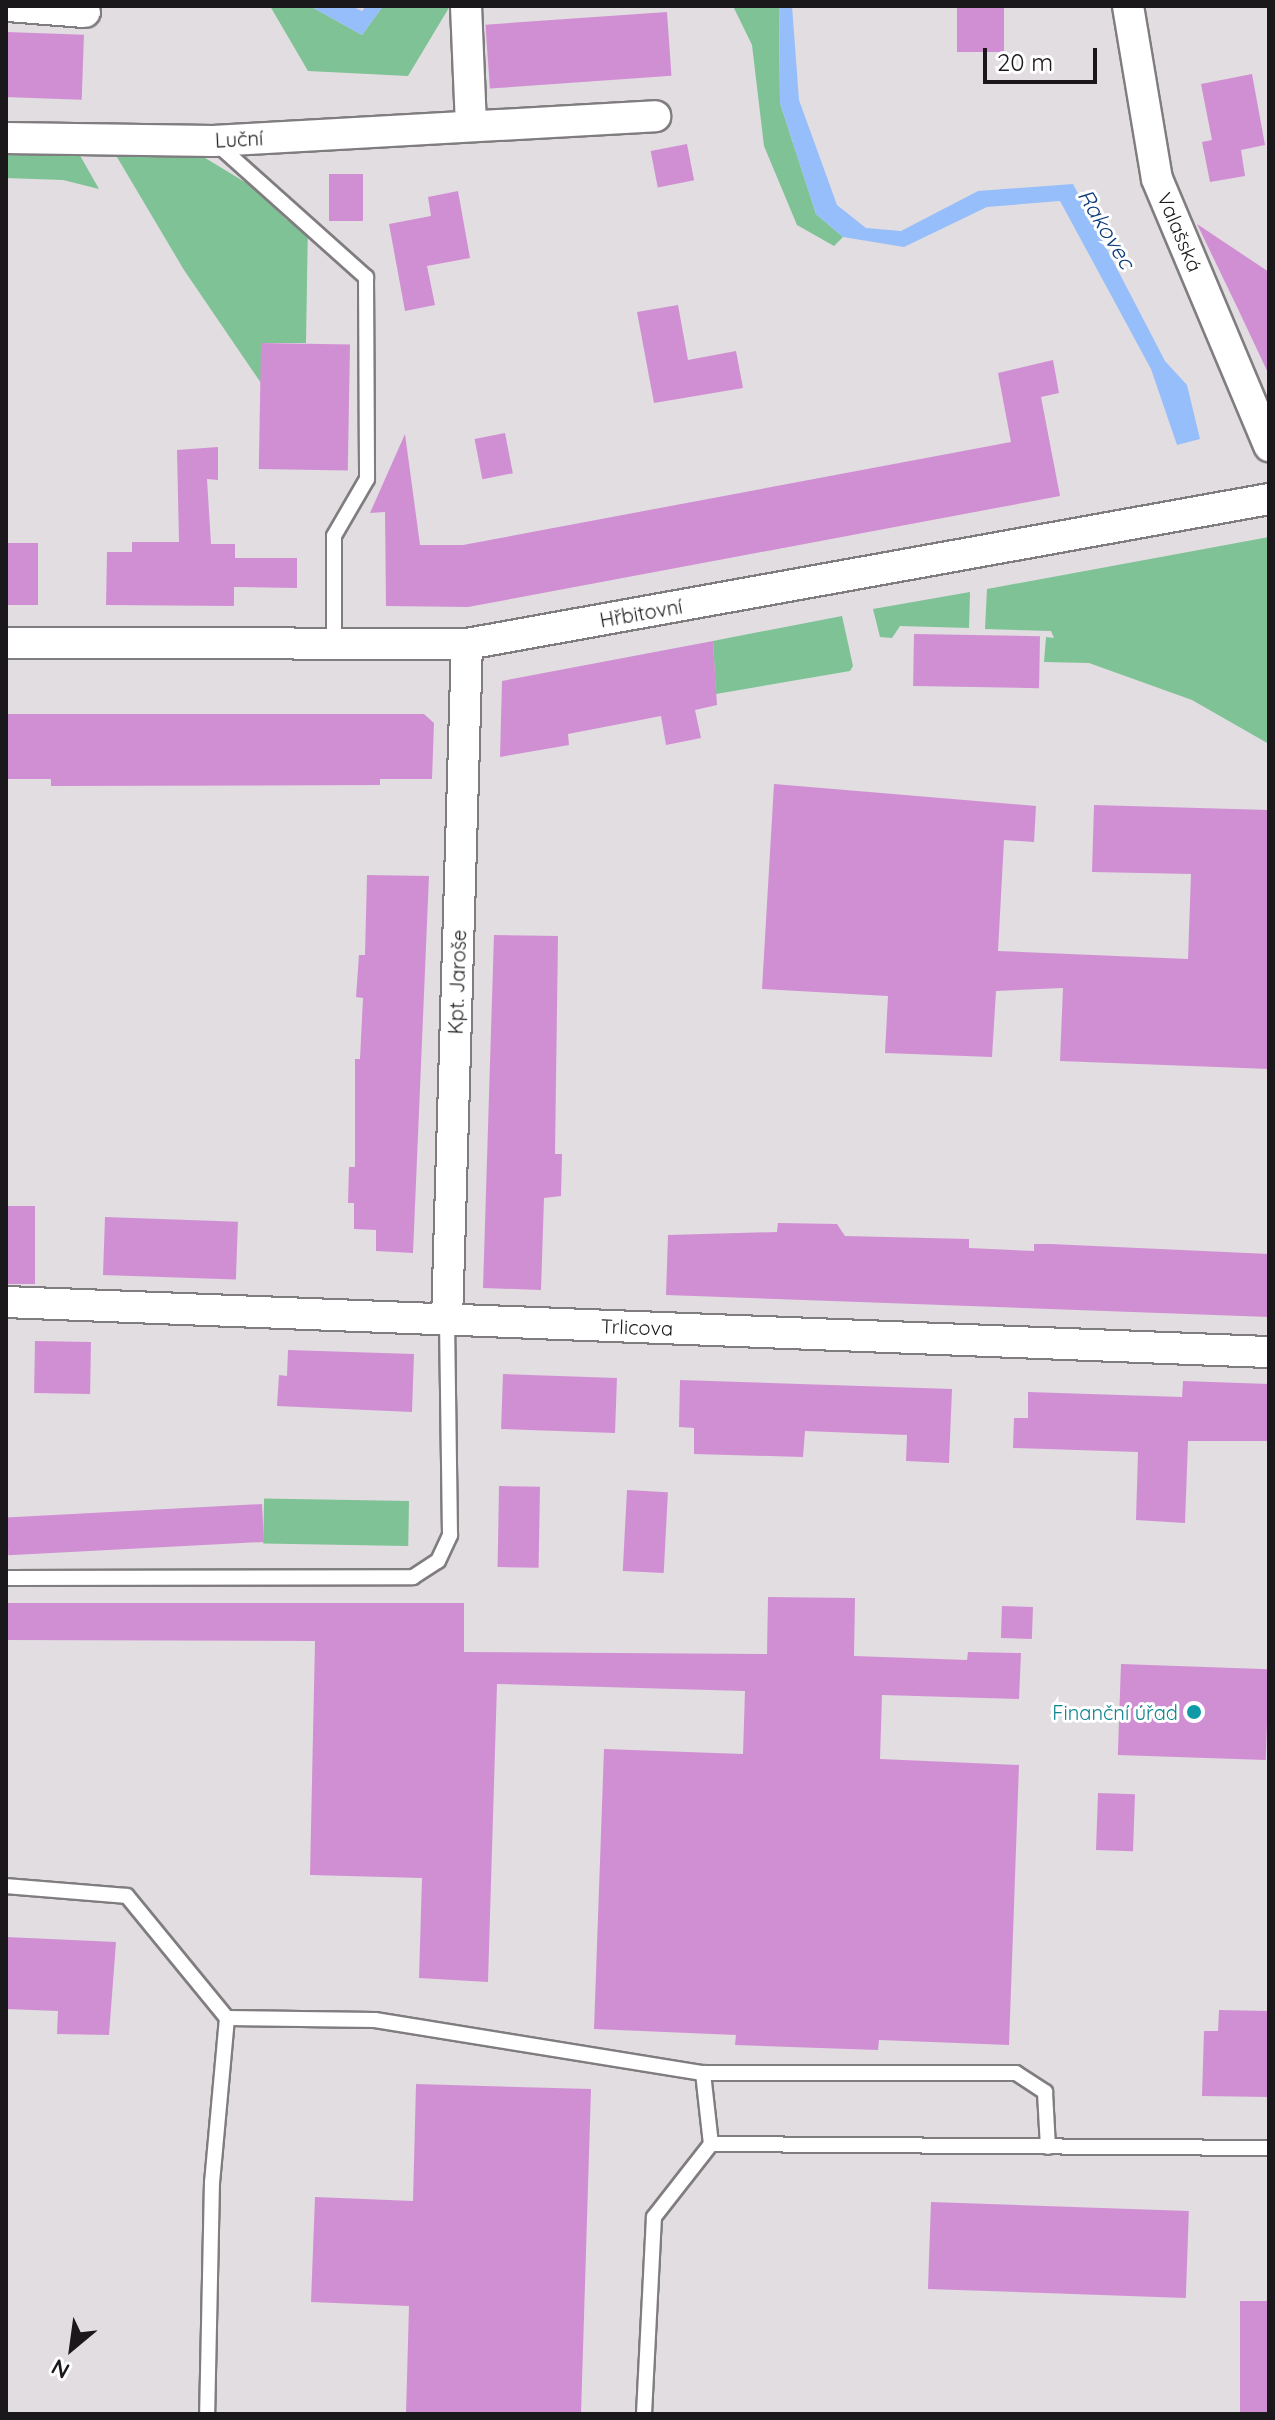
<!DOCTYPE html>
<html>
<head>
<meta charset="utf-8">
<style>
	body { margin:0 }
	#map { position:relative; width:1275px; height:2420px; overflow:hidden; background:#e1dde1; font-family:Quicksand,sans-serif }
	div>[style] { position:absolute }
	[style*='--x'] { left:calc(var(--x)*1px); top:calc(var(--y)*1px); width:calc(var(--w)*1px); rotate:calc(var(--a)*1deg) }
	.green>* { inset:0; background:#7fc296; transform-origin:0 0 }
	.water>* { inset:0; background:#96befa }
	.building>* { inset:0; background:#d18fd3; transform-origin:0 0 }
	.roads { filter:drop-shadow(2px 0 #807d80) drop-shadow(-2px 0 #807d80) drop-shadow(0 2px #807d80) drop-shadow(0 -2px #807d80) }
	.lane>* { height:14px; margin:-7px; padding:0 7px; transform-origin:7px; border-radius:7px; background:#fff }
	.street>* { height:30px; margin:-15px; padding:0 15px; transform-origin:15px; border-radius:15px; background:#fff }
	.dots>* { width:22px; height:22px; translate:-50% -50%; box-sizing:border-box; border:4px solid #fff; border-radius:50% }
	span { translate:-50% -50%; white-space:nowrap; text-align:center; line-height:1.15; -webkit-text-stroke:6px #fff; paint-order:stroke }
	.street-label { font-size:20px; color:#1a181a }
	.culture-label { font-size:20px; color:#0d838f }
	.right { translate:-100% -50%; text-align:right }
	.water-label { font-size:22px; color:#0b3a7a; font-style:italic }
	.frame { position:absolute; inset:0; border:8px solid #1a181a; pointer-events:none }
	.north { position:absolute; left:32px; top:2308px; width:80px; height:80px; -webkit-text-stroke:6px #fff; paint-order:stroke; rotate:209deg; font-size:22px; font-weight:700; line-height:32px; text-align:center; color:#1a181a }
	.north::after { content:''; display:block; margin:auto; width:28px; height:36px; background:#1a181a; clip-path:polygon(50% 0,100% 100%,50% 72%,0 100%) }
	.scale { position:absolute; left:983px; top:48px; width:114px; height:36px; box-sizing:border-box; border:4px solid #1a181a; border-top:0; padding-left:10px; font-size:24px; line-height:28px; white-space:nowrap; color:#1a181a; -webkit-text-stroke:6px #fff; paint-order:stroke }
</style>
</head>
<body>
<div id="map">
	<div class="green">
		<div style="clip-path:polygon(270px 6px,310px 6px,362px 35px,383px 6px,450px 6px,408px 76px,308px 71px)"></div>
		<div style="clip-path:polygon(733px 6px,779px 6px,780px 103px,816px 214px,843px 237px,834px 246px,797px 225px,764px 146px,752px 45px)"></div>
		<div style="clip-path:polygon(6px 148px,78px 152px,99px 189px,63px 180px,6px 178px)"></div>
		<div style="clip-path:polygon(192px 150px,253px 187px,287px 220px,308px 221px,306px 343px,261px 343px,261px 383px,184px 270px,114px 152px)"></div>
		<div style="clip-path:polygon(1269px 537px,1269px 744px,1192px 700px,1089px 663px,1044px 662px,1046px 637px,1054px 638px,1051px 631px,985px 629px,987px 589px)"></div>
		<div style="clip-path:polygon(970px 592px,969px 628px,900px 626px,892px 638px,880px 637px,873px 609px)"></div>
		<div style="clip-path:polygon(842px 616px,853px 666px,850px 671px,716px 694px,713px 641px)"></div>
		<div style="left:409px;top:1501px;width:45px;height:145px;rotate:91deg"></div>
	</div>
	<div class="water">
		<div style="clip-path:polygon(310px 6px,351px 6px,362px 11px,366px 6px,383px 6px,362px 35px)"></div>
		<div style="clip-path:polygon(779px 6px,792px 6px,799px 100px,837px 205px,866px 228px,901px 231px,978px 191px,1073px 184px,1165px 361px,1187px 385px,1200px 439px,1177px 445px,1151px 369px,1060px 201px,987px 207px,904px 247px,843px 237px,816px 214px,780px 103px)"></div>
	</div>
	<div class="building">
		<div style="left:957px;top:6px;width:47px;height:46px"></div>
		<div style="left:667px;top:12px;width:64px;height:182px;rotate:86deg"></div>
		<div style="left:6px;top:32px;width:78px;height:65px;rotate:2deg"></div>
		<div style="clip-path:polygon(1252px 74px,1265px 145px,1241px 150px,1245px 176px,1210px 182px,1202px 142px,1212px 140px,1201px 84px)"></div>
		<div style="left:687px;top:144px;width:37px;height:37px;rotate:79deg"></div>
		<div style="left:329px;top:174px;width:34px;height:47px"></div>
		<div style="clip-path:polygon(458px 191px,470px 258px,427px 266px,435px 305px,405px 311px,389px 224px,431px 216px,428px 197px)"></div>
		<div style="clip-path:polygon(1197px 224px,1269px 272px,1269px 375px,1238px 309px)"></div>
		<div style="clip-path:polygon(678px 305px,688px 360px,736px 351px,743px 388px,654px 403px,637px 312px)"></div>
		<div style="left:261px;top:343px;width:89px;height:126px;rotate:1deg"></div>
		<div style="clip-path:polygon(1053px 360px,1059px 393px,1041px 397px,1060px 496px,468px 607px,386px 606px,385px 512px,370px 513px,405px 434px,420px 545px,463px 545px,1011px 442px,998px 373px)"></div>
		<div style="left:505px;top:433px;width:41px;height:31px;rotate:79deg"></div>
		<div style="clip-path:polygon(218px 447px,218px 480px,207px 479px,211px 544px,235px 544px,235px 558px,297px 558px,297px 588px,234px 587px,234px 606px,106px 605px,107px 552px,132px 552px,132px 542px,179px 542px,177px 450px)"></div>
		<div style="left:38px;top:543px;width:62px;height:32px;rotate:90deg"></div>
		<div style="left:914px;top:634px;width:126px;height:52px;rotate:1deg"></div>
		<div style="clip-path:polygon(713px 641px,717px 705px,695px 710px,701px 738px,666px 745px,661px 716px,568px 734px,569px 745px,500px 757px,502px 681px)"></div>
		<div style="clip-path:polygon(6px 714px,424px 714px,434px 723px,432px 779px,380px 779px,380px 785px,51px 786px,51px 779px,6px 779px)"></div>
		<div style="clip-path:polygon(774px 784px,1036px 806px,1034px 842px,1004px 840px,998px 951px,1188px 959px,1191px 874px,1092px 872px,1094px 805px,1269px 810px,1269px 1069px,1060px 1061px,1063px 988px,996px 991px,992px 1057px,885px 1053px,888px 996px,762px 989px)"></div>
		<div style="clip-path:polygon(367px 875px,429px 876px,413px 1253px,376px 1251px,376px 1230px,354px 1229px,354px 1203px,348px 1203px,349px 1167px,355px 1167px,355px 1059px,360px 1059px,363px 998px,356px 997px,359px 955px,365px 955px)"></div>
		<div style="clip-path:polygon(494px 935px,558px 936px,555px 1154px,562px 1154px,561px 1196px,544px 1198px,541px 1290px,483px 1288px)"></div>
		<div style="left:6px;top:1206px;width:29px;height:78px"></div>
		<div style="left:105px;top:1217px;width:133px;height:58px;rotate:2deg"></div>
		<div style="clip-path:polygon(778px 1223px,837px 1224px,845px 1236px,969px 1239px,969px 1248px,1034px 1251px,1034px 1244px,1051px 1244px,1269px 1254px,1269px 1317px,666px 1295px,668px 1235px,777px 1232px)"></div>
		<div style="left:35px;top:1341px;width:56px;height:52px;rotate:1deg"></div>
		<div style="clip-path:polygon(288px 1350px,414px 1354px,412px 1412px,277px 1406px,279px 1375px,287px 1376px)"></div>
		<div style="left:503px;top:1374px;width:114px;height:55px;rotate:2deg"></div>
		<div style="clip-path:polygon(680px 1380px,952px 1389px,949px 1463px,906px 1461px,907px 1435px,805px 1431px,803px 1457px,694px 1454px,694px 1428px,679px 1427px)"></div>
		<div style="clip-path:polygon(1183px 1381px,1269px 1384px,1269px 1441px,1188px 1441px,1185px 1523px,1136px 1520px,1138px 1452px,1013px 1448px,1014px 1418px,1028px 1418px,1028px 1392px,1182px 1397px)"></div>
		<div style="left:499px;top:1486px;width:41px;height:81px;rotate:1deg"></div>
		<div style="left:627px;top:1490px;width:41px;height:81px;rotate:3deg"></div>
		<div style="left:262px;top:1504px;width:38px;height:256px;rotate:87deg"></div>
		<div style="clip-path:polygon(768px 1597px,855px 1598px,854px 1656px,967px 1660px,968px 1652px,1021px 1653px,1019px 1699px,882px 1695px,880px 1759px,1019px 1765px,1009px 2045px,879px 2040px,878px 2050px,735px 2045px,736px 2035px,594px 2029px,604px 1749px,743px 1754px,745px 1691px,497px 1684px,488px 1982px,419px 1978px,422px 1878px,310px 1875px,315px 1641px,6px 1640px,6px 1603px,464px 1603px,464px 1652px,767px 1654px)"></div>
		<div style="left:1002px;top:1606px;width:31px;height:32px;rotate:2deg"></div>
		<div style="left:1121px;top:1664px;width:148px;height:91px;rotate:2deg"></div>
		<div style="left:1098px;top:1793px;width:37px;height:57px;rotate:2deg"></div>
		<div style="clip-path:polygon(6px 1937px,116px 1942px,109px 2035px,57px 2034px,58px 2011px,6px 2009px)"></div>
		<div style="clip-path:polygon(1219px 2010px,1269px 2011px,1269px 2097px,1202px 2096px,1204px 2031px,1218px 2031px)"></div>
		<div style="clip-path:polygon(416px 2084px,591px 2089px,581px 2414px,406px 2414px,409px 2306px,311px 2302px,315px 2197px,413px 2201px)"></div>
		<div style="left:931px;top:2202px;width:258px;height:87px;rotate:2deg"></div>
		<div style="left:1240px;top:2301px;width:29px;height:113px"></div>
	</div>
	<div class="roads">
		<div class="lane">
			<div style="--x:217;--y:144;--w:200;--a:41.8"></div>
			<div style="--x:366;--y:277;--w:202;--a:89.7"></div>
			<div style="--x:367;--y:479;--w:66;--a:120.1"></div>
			<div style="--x:334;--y:536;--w:108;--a:90"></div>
			<div style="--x:6;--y:1578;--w:407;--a:-0.1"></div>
			<div style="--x:413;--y:1577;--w:30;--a:-33"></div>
			<div style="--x:438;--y:1561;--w:29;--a:-65"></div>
			<div style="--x:450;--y:1535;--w:215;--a:-90.8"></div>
			<div style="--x:6;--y:1886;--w:121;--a:4.7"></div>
			<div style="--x:127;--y:1896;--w:158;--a:50.7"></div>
			<div style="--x:227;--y:2018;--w:165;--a:95.2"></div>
			<div style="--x:212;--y:2182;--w:232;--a:91.2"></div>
			<div style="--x:227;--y:2018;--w:148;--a:0.8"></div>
			<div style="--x:375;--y:2020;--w:332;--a:9.2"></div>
			<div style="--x:703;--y:2073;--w:71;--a:83.6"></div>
			<div style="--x:703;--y:2073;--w:313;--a:0"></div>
			<div style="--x:1016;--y:2073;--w:35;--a:33"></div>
			<div style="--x:1045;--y:2092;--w:55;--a:86.9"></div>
			<div style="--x:644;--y:2414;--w:197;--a:-87.1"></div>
			<div style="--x:654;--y:2217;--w:93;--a:-52"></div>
			<div style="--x:711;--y:2144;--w:558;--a:0.41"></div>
		</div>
		<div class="street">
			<div style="--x:8;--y:6;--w:77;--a:4.5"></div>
			<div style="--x:466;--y:6;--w:120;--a:87.6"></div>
			<div style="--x:1128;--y:6;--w:175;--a:80.5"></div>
			<div style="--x:1157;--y:179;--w:290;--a:67.2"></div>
			<div style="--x:6;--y:138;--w:207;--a:0.8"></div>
			<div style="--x:213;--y:141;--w:443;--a:-3.2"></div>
			<div style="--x:6;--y:643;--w:461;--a:0.1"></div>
			<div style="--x:467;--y:644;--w:815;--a:-10.25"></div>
			<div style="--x:6;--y:1302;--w:1264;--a:2.27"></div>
			<div style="--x:447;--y:1320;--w:676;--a:-88.31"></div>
		</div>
	</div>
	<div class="dots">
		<div style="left:1194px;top:1712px;background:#0f9aa8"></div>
	</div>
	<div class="street-label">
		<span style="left:239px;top:139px;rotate:-3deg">Luční</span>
		<span style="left:1180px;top:232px;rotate:67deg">Valašská</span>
		<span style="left:641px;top:613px;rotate:-10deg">Hřbitovní</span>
		<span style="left:457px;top:982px;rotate:-88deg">Kpt. Jaroše</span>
		<span style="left:637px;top:1327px;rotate:2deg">Trlicova</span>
	</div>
	<div class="culture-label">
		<span class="right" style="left:1178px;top:1712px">Finanční úřad</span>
	</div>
	<div class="water-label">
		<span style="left:1106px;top:229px;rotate:59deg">Rakovec</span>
	</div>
	<div class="frame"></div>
	<div class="north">N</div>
	<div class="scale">20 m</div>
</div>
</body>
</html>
